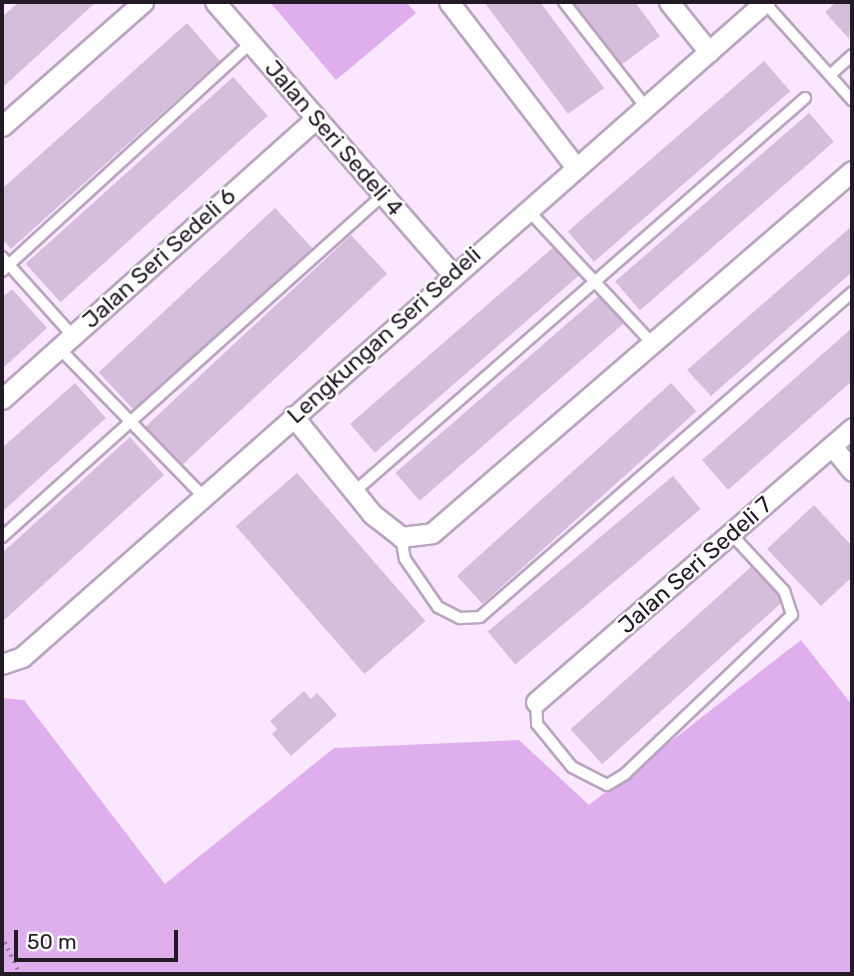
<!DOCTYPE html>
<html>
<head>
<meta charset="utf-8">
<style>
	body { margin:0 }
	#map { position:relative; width:854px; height:976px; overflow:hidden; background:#fae7ff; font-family:Rubik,sans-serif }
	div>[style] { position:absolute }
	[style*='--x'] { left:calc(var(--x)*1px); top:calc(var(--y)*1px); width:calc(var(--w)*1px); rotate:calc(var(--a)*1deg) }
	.green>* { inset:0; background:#dfaeec }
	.building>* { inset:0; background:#d5bedb; transform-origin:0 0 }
	.path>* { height:3.5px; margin-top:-1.75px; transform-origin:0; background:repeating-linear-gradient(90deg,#8b7e8f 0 2px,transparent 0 7px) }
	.roads { filter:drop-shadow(2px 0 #baa4c0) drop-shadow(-2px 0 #baa4c0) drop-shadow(0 2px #baa4c0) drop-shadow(0 -2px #baa4c0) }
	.service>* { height:10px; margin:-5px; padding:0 5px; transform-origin:5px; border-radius:5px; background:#fff }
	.minor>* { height:19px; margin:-9.5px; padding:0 9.5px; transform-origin:9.5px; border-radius:9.5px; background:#fff }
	span { translate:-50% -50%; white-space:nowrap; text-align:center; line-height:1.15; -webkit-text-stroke:5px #fff; paint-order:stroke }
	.street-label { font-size:23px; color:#221a24 }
	.frame { position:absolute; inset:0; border:4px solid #221a24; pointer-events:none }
	.scale { position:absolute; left:14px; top:930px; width:164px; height:32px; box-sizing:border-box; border:4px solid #221a24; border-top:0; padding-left:9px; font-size:21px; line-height:24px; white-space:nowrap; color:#221a24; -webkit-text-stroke:5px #fff; paint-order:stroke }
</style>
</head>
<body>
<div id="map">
	<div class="green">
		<div style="clip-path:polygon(270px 2px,406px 2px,416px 13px,336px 80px)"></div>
		<div style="clip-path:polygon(801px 640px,852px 705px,852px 974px,2px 974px,2px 698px,24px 700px,165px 884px,334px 748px,519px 740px,589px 805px)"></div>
	</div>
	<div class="building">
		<div style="clip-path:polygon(19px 2px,96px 2px,2px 88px,2px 17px)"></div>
		<div style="clip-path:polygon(484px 2px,540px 2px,604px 88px,568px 114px)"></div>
		<div style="clip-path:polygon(573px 2px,635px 2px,660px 36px,621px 65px)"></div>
		<div style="clip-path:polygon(836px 2px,852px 2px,849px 39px,825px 12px)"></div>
		<div style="clip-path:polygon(187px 23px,220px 61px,11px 249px,2px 239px,2px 189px)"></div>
		<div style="left:764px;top:61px;width:40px;height:260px;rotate:49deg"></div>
		<div style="left:233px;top:77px;width:52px;height:279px;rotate:48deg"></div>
		<div style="left:809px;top:113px;width:38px;height:257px;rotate:49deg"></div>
		<div style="left:275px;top:208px;width:56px;height:241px;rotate:47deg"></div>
		<div style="clip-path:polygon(852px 226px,852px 272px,711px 396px,687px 370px)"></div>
		<div style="left:351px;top:235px;width:53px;height:282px;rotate:47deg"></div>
		<div style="left:556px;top:245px;width:38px;height:273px;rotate:49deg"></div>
		<div style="clip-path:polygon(12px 289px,47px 328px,2px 369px,2px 298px)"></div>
		<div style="left:600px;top:295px;width:37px;height:271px;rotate:49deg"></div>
		<div style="clip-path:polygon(852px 328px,852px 381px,728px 490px,702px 460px)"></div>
		<div style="clip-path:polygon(75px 383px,106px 418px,2px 512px,2px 448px)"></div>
		<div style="left:671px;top:383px;width:38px;height:288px;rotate:48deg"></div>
		<div style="clip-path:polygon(130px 437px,164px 475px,2px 622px,2px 553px)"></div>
		<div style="left:297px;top:473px;width:196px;height:81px;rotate:49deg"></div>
		<div style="left:673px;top:476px;width:43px;height:242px;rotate:50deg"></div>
		<div style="clip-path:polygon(814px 505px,852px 546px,852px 577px,821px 606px,767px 549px)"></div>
		<div style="left:752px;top:566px;width:47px;height:244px;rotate:48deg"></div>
		<div style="clip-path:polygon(304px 691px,311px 699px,317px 693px,337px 715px,291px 756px,272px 734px,277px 729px,270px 721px)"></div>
	</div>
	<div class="path">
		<div style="--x:2;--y:936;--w:42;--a:64.7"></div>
	</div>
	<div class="roads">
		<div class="service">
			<div style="--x:564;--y:2;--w:132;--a:52.1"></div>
			<div style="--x:764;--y:2;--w:132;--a:48.1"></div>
			<div style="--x:830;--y:75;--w:30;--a:-42"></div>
			<div style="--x:527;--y:209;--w:182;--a:47"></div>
			<div style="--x:2;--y:257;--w:105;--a:48.1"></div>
			<div style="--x:2;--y:271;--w:338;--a:-42.5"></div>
			<div style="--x:59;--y:348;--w:206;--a:45.8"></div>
			<div style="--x:354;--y:492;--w:599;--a:-41.14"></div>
			<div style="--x:2;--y:537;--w:512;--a:-41.91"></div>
			<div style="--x:401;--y:537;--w:22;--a:80"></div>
			<div style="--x:405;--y:559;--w:58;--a:55.5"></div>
			<div style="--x:438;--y:607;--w:25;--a:27"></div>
			<div style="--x:460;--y:618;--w:20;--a:-3"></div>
			<div style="--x:480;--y:617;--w:494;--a:-41.1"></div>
			<div style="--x:536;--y:702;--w:22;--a:87"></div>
			<div style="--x:537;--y:724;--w:55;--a:50.9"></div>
			<div style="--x:572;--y:767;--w:39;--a:27"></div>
			<div style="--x:607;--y:785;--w:21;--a:-31"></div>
			<div style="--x:625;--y:774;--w:231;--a:-43.6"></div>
			<div style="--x:792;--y:615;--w:25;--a:-108"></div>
			<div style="--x:784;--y:591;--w:78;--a:-132.9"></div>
		</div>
		<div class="minor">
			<div style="--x:215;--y:2;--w:361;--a:48.9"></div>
			<div style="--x:449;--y:2;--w:207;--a:52.5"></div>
			<div style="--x:669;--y:2;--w:64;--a:51.3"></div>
			<div style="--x:2;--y:126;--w:188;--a:-41.3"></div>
			<div style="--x:2;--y:399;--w:421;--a:-41.8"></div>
			<div style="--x:293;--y:416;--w:126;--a:51.1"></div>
			<div style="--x:372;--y:514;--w:37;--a:38"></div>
			<div style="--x:401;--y:537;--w:31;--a:-7"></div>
			<div style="--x:432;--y:533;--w:554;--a:-40.76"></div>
			<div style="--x:832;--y:446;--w:32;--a:51"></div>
			<div style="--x:2;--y:664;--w:21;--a:-19"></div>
			<div style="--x:22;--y:657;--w:990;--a:-41.4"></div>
			<div style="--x:536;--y:702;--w:418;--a:-40.9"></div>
		</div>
	</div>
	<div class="street-label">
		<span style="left:334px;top:138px;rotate:49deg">Jalan Seri Sedeli 4</span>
		<span style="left:159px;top:258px;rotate:-42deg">Jalan Seri Sedeli 6</span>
		<span style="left:384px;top:335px;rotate:-42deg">Lengkungan Seri Sedeli</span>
		<span style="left:695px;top:565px;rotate:-41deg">Jalan Seri Sedeli 7</span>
	</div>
	<div class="frame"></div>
	<div class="scale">50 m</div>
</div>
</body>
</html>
